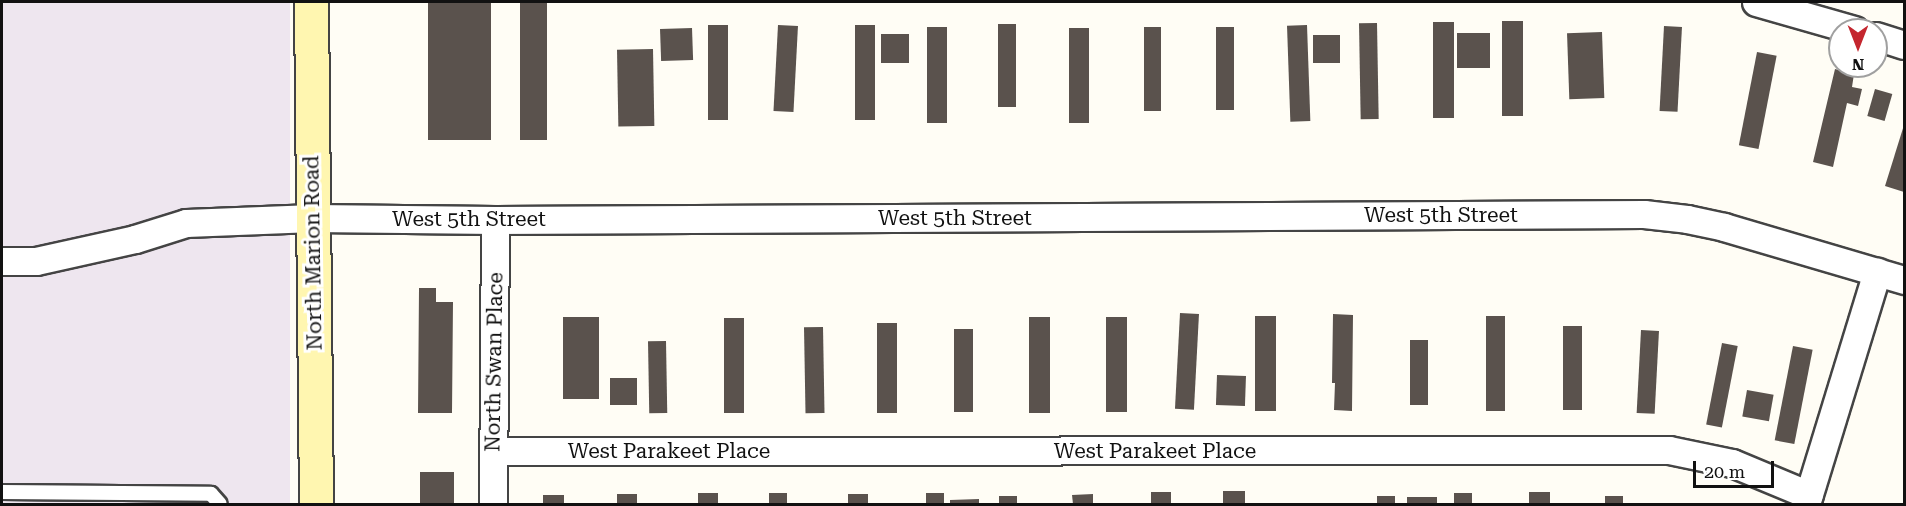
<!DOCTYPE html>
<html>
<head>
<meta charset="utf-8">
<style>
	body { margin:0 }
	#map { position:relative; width:1906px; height:506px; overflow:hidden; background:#fffdf5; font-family:"Roboto Serif",serif }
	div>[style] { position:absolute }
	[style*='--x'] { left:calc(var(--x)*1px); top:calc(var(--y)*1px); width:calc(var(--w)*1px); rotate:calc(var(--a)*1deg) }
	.industrial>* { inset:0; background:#eee6ef; transform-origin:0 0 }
	.building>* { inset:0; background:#5a524d; transform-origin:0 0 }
	.roads { filter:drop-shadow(2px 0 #444) drop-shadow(-2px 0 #444) drop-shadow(0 2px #444) drop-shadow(0 -2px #444) }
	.lane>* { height:14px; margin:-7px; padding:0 7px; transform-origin:7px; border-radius:7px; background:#fff }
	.street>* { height:27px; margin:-13.5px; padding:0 13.5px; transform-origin:13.5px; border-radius:13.5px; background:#fff }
	.secondary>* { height:33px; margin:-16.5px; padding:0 16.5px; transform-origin:16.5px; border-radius:16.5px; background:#fff6b0 }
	span { translate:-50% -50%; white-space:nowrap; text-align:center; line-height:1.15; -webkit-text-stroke:6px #fff; paint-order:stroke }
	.street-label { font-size:21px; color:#111 }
	.frame { position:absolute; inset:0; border:3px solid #111; pointer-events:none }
	.north { position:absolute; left:1828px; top:18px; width:60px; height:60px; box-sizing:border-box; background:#fff; border:2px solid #a0a0a0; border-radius:50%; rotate:180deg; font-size:16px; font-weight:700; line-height:24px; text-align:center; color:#111 }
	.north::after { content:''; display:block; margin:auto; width:21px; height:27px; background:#c4262e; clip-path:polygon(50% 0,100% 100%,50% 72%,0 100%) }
	.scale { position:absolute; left:1693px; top:461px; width:81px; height:27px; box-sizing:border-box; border:3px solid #111; border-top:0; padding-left:8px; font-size:18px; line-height:21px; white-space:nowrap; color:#111; -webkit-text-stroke:4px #fff; paint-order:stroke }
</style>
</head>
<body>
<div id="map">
	<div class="industrial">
		<div style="left:2px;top:2px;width:288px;height:502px"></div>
	</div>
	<div class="building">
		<div style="left:428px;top:2px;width:63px;height:138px"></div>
		<div style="left:520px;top:2px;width:27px;height:138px"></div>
		<div style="left:1502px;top:21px;width:21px;height:95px"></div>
		<div style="left:1433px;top:22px;width:21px;height:96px"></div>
		<div style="left:1377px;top:23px;width:96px;height:18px;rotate:89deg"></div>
		<div style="left:998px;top:24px;width:18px;height:83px"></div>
		<div style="left:708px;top:25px;width:20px;height:95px"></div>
		<div style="left:778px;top:25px;width:20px;height:86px;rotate:3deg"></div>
		<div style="left:855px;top:25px;width:20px;height:95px"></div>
		<div style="left:1307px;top:25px;width:96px;height:20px;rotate:88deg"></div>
		<div style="left:1664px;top:26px;width:18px;height:85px;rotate:3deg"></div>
		<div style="left:927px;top:27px;width:20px;height:96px"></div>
		<div style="left:1144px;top:27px;width:17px;height:84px"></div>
		<div style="left:1216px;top:27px;width:18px;height:83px"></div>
		<div style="left:692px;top:28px;width:32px;height:32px;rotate:88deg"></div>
		<div style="left:1069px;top:28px;width:20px;height:95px"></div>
		<div style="left:1602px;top:32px;width:66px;height:35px;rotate:88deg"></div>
		<div style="left:1457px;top:33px;width:33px;height:35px"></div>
		<div style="left:881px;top:34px;width:28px;height:29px"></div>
		<div style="left:1313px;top:35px;width:27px;height:28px"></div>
		<div style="left:653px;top:49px;width:77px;height:36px;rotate:89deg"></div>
		<div style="left:1757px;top:52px;width:20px;height:95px;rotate:11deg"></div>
		<div style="clip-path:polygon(1835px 69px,1854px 74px,1852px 87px,1862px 89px,1858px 106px,1847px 103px,1833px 167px,1813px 162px)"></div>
		<div style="left:1875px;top:89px;width:18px;height:28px;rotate:16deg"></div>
		<div style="clip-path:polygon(1904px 125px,1904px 192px,1885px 186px)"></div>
		<div style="clip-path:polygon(419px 288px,436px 288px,436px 302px,453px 302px,452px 413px,418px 413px)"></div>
		<div style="left:1180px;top:313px;width:19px;height:96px;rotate:3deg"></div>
		<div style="clip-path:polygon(1333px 314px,1353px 315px,1352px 411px,1334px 410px,1335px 383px,1332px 383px)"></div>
		<div style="left:1255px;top:316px;width:21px;height:95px"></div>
		<div style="left:1486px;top:316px;width:19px;height:95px"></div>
		<div style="left:599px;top:317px;width:82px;height:36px;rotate:90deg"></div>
		<div style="left:1029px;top:317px;width:21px;height:96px"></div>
		<div style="left:1106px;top:317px;width:21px;height:95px"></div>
		<div style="left:724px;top:318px;width:20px;height:95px"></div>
		<div style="left:877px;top:323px;width:20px;height:90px"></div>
		<div style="left:1563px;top:326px;width:19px;height:84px"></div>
		<div style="left:823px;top:327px;width:86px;height:19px;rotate:89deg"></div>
		<div style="left:954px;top:329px;width:19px;height:83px"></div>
		<div style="left:1641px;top:330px;width:18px;height:83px;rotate:3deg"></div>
		<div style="left:1410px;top:340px;width:18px;height:65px"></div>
		<div style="left:666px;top:341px;width:72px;height:18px;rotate:89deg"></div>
		<div style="left:1722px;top:343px;width:16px;height:83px;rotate:11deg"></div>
		<div style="left:1793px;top:346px;width:20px;height:96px;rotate:11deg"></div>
		<div style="left:1217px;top:375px;width:29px;height:30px;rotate:2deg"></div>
		<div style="left:610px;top:378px;width:27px;height:27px"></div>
		<div style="left:1747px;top:390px;width:27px;height:27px;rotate:10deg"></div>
		<div style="left:420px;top:472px;width:34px;height:32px"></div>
		<div style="left:1245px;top:491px;width:13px;height:22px;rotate:90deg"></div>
		<div style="left:1151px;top:492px;width:20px;height:12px"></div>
		<div style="left:1529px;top:492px;width:21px;height:12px"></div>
		<div style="left:698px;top:493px;width:20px;height:11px"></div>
		<div style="left:787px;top:493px;width:11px;height:18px;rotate:90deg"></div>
		<div style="left:926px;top:493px;width:18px;height:11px"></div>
		<div style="left:1454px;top:493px;width:18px;height:11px"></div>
		<div style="left:617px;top:494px;width:20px;height:10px"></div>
		<div style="left:848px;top:494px;width:20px;height:10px"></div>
		<div style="clip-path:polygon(1093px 494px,1093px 504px,1073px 504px,1072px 495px)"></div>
		<div style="left:543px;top:495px;width:21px;height:9px"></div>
		<div style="left:1017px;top:496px;width:8px;height:18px;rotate:90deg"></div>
		<div style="left:1377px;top:496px;width:18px;height:8px"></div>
		<div style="left:1605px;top:496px;width:18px;height:8px"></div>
		<div style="left:1407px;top:497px;width:30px;height:7px"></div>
		<div style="clip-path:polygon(979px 499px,979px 504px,950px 504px,950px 500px)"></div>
	</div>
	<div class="roads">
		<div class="lane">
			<div style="--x:2;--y:492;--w:209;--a:0.5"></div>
			<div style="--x:211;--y:494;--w:13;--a:48"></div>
		</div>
		<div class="street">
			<div style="--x:1756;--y:2;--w:102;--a:15.9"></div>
			<div style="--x:1876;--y:36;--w:29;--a:18"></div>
			<div style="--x:2;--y:261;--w:34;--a:0"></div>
			<div style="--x:36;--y:261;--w:101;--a:-12.5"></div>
			<div style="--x:135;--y:239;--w:53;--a:-17.4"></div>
			<div style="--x:186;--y:223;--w:127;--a:-2.3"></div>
			<div style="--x:313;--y:218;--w:182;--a:0.6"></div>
			<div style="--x:495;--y:220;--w:1149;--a:-0.3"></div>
			<div style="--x:1644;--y:214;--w:43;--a:6.6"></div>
			<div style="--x:1687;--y:219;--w:38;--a:12"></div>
			<div style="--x:1724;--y:227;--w:188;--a:16.4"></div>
			<div style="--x:493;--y:451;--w:1176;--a:-0.05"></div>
			<div style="--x:1669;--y:450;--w:64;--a:11.7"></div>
			<div style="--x:1732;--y:463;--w:83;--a:22.6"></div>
			<div style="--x:493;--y:504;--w:284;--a:-89.6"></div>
			<div style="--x:1806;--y:504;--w:243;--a:-73"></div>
		</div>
		<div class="secondary">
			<div style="--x:311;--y:2;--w:502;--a:89.43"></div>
		</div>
	</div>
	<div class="street-label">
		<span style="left:1441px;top:215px">West 5th Street</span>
		<span style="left:955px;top:218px">West 5th Street</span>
		<span style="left:469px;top:219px">West 5th Street</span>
		<span style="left:313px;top:253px;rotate:-91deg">North Marion Road</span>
		<span style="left:494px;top:362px;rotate:-89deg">North Swan Place</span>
		<span style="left:669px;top:451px">West Parakeet Place</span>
		<span style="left:1155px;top:451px">West Parakeet Place</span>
	</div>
	<div class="frame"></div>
	<div class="north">N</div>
	<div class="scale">20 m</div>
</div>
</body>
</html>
